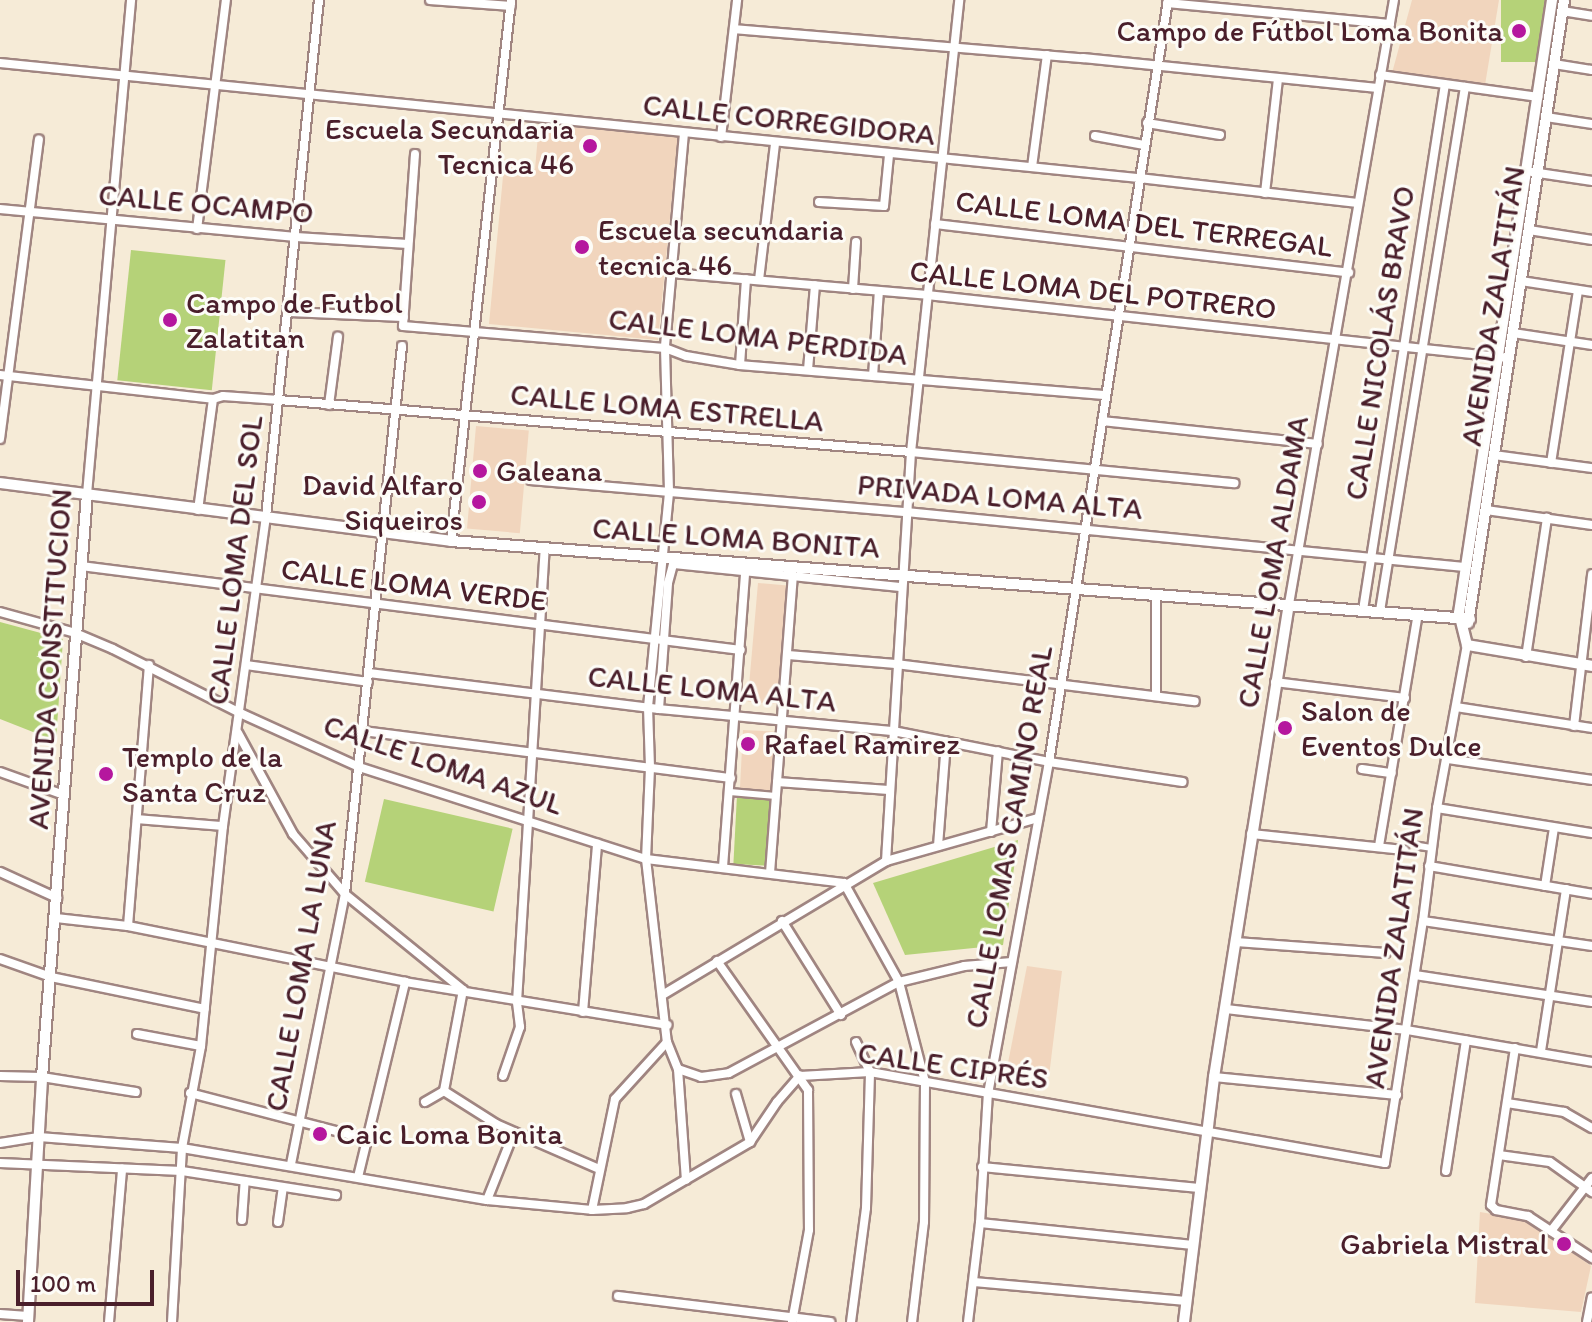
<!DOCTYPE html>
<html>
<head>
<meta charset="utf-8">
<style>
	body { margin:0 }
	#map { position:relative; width:1592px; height:1322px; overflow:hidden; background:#f6ebd7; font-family:Itim,sans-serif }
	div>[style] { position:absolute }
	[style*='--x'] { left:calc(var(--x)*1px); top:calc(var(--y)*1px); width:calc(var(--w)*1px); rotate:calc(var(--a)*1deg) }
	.built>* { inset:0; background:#f1d5bd; transform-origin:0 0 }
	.green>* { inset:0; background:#b5d278; transform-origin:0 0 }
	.roads { filter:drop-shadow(2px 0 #a08581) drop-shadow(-2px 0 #a08581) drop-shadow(0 2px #a08581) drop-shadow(0 -2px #a08581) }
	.pedestrian>* { height:6px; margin:-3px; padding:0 3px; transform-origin:3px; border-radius:3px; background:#fff }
	.minor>* { height:8px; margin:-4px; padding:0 4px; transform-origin:4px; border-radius:4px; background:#fff }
	.tertiary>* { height:10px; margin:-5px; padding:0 5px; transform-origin:5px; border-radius:5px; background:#fff }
	.dots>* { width:22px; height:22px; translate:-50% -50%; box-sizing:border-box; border:4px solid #fdfcf7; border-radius:50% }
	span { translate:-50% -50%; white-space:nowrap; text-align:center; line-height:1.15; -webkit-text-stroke:6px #fdfcf7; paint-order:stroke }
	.poi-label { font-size:30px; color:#4a1f2b }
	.right { translate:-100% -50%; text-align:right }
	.left { translate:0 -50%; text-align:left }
	.street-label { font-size:30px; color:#4a1f2b }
	.scale { position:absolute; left:16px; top:1270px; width:138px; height:36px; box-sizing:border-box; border:4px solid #4a1f2b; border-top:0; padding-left:10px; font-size:24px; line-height:28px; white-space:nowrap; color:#4a1f2b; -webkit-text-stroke:6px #fdfcf7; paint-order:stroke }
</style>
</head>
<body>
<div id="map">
	<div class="built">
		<div style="clip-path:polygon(1412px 0,1499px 0,1485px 85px,1392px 73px)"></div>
		<div style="clip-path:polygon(539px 124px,678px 137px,658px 340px,489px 324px,504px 166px,535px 169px)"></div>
		<div style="left:476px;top:426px;width:53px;height:103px;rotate:5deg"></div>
		<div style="left:758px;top:583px;width:32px;height:119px;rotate:5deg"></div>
		<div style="left:743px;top:730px;width:34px;height:61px;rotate:3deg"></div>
		<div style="clip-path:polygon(1027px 966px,1062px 971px,1049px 1076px,1007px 1068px)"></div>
		<div style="clip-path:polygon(1480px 1212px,1527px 1220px,1591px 1266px,1581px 1312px,1475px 1303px)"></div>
	</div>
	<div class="green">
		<div style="left:1501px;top:0;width:46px;height:62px"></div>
		<div style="left:131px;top:250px;width:95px;height:131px;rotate:6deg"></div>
		<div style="clip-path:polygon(0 622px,63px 639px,56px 741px,0 719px)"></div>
		<div style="left:737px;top:795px;width:36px;height:69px;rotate:3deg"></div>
		<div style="left:384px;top:799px;width:132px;height:85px;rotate:13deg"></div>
		<div style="clip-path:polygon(1018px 840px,1003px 945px,905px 955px,873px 883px)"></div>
	</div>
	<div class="roads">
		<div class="pedestrian">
			<div style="--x:730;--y:792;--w:46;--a:5"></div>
			<div style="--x:1419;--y:846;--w:12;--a:9"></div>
		</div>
		<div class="minor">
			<div style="--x:430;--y:0;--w:81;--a:4.2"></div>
			<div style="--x:1167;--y:3;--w:224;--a:5.4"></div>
			<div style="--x:1562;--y:11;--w:30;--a:9"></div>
			<div style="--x:734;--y:29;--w:350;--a:4.8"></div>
			<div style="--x:1083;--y:58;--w:296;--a:5.8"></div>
			<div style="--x:0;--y:63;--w:1145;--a:5.77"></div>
			<div style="--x:1139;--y:178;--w:220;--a:6.5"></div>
			<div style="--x:1554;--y:64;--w:38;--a:9"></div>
			<div style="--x:1380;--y:75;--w:160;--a:7.9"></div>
			<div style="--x:1546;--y:117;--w:47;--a:8.7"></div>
			<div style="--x:1147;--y:123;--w:74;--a:9.3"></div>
			<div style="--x:684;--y:133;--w:216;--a:95.1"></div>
			<div style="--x:665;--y:348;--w:145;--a:88.4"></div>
			<div style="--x:669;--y:493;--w:215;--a:95.6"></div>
			<div style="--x:648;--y:707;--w:61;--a:88.1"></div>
			<div style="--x:650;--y:768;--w:91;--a:92.5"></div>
			<div style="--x:646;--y:859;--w:184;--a:83.5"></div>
			<div style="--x:667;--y:1042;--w:29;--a:68"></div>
			<div style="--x:678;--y:1069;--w:111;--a:85.9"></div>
			<div style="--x:1095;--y:136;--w:50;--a:10.4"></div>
			<div style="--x:721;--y:137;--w:138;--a:-83.3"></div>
			<div style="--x:415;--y:154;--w:172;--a:94"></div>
			<div style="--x:403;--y:326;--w:263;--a:4.8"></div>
			<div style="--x:665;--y:348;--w:22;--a:21"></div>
			<div style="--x:686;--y:356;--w:55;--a:9.5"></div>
			<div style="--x:740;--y:365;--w:367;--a:4.7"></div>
			<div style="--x:1032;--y:167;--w:113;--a:-82.4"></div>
			<div style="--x:1532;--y:172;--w:61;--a:8.5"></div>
			<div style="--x:1265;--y:193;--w:115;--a:-83.5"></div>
			<div style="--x:819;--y:202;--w:65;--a:3.5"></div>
			<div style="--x:884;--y:206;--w:51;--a:-84.4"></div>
			<div style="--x:0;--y:209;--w:297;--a:5.4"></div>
			<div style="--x:296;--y:237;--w:112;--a:3.6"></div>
			<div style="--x:935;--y:224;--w:417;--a:6.7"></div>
			<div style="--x:197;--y:229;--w:231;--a:-82.8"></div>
			<div style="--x:1529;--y:230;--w:64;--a:9"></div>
			<div style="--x:672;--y:273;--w:256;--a:4.9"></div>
			<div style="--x:927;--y:295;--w:585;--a:6.18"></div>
			<div style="--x:759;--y:280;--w:138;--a:-83.3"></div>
			<div style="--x:1521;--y:281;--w:72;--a:8.8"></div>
			<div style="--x:853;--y:289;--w:47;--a:-86.3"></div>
			<div style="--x:288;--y:312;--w:116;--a:2.5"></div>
			<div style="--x:1513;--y:333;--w:80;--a:8.6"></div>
			<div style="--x:740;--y:365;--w:86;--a:-86"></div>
			<div style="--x:808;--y:370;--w:85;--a:-85.3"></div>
			<div style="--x:0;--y:375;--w:214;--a:6.4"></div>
			<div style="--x:213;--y:399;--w:10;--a:-17"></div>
			<div style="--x:223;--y:396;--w:56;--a:4.1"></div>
			<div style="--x:279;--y:400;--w:634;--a:4.7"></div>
			<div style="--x:911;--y:452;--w:325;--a:5.5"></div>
			<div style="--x:873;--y:376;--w:85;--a:-86"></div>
			<div style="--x:329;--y:405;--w:69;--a:-82.5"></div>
			<div style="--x:1102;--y:421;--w:217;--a:6.1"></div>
			<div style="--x:0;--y:439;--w:302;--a:-82.6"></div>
			<div style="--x:1494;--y:455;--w:99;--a:7.6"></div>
			<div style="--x:1551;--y:463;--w:175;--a:-81.1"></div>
			<div style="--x:531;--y:480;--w:376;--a:4.9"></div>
			<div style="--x:906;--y:512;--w:561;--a:5.63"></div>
			<div style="--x:87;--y:494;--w:496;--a:-84.9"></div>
			<div style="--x:198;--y:510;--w:112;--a:-82.3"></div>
			<div style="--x:1486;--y:510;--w:107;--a:8.1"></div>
			<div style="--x:451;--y:541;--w:544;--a:-83.67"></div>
			<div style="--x:81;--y:566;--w:665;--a:7.25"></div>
			<div style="--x:1289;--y:604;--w:613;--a:-80.14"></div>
			<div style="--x:1363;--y:610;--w:532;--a:-81.14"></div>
			<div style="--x:1380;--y:611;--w:531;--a:-80.79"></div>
			<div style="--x:0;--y:612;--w:78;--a:15.6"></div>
			<div style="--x:75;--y:633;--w:41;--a:22.8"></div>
			<div style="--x:113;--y:649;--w:142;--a:26.7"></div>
			<div style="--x:240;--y:713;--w:131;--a:24.4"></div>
			<div style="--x:359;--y:767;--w:301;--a:17.8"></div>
			<div style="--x:646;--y:859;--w:199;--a:6.9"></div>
			<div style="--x:844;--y:883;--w:113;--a:60.9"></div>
			<div style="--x:899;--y:982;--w:103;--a:75.4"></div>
			<div style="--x:925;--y:1082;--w:140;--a:90.4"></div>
			<div style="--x:924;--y:1222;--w:101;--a:96.8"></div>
			<div style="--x:788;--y:655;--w:108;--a:4.8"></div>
			<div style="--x:896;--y:664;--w:301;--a:7.1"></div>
			<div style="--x:1526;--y:657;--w:141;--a:-81.4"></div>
			<div style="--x:246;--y:665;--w:123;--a:7.9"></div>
			<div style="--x:369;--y:673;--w:292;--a:7.1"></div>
			<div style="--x:659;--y:709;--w:235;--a:5.4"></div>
			<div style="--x:893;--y:731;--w:159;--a:11.2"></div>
			<div style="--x:1049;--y:762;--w:135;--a:8.5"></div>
			<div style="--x:1275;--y:682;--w:131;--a:7"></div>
			<div style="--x:1156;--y:696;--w:101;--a:-90"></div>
			<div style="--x:1456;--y:707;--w:138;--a:8.8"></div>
			<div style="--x:659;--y:709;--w:126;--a:-85.9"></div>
			<div style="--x:668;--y:583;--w:20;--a:-75"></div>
			<div style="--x:673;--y:564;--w:229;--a:5.8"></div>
			<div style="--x:1574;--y:726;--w:153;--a:-83.2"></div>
			<div style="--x:363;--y:731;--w:371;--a:7.3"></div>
			<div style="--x:238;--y:733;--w:115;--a:61.4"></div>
			<div style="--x:293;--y:834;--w:79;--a:49.1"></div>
			<div style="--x:345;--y:894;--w:152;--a:39.1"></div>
			<div style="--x:463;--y:990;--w:103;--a:100.7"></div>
			<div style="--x:1448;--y:759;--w:146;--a:8.3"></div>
			<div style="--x:1362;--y:769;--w:30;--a:8"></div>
			<div style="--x:0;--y:772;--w:68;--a:19.8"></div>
			<div style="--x:777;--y:782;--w:112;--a:4.1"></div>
			<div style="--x:1437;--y:808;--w:157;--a:9.2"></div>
			<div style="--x:137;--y:819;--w:86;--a:4.7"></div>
			<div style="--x:991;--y:832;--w:81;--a:-85.1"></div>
			<div style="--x:1251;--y:834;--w:154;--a:6"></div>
			<div style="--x:938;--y:846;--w:105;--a:-85.6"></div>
			<div style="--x:1379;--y:846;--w:235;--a:-80.5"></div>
			<div style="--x:886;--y:861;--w:410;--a:-86.5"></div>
			<div style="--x:911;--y:452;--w:455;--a:-83.9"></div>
			<div style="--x:1429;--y:866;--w:165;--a:9.7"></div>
			<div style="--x:723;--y:867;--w:297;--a:-85.7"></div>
			<div style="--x:0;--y:872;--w:63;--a:24.5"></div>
			<div style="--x:770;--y:873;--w:299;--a:-85.6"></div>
			<div style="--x:1545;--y:886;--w:59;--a:-81.2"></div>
			<div style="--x:56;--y:918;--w:72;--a:6.3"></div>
			<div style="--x:128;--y:926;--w:283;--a:11.4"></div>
			<div style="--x:405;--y:982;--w:266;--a:9.3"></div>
			<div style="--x:782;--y:921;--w:111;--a:57.9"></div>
			<div style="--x:1423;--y:921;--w:171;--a:8.4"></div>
			<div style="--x:128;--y:926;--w:262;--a:-85.4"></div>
			<div style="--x:1236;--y:942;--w:150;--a:4.2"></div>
			<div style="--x:0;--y:959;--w:54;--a:19.4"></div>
			<div style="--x:51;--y:977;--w:157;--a:11.7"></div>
			<div style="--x:717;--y:961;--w:158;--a:54.8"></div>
			<div style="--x:808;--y:1090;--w:140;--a:89.6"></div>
			<div style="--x:809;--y:1230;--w:94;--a:100.5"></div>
			<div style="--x:1415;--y:975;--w:179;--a:8.7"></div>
			<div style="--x:664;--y:994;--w:259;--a:-30.9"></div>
			<div style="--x:886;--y:861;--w:158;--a:-15.8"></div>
			<div style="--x:1226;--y:1009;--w:182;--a:6.6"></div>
			<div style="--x:1407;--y:1030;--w:188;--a:9.8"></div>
			<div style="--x:583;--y:1012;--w:169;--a:-85.2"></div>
			<div style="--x:137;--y:1034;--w:65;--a:10.6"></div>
			<div style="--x:1515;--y:1048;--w:159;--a:98.7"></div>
			<div style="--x:1491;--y:1205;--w:7;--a:45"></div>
			<div style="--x:1496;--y:1210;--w:33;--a:11"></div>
			<div style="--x:1528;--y:1216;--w:77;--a:33.3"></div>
			<div style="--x:1541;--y:1051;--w:164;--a:-81.2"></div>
			<div style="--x:678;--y:1069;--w:24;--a:19"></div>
			<div style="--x:701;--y:1077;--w:28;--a:-8"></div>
			<div style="--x:729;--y:1073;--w:193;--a:-28.2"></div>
			<div style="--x:899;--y:982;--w:67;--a:-13.8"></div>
			<div style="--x:964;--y:966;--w:48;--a:-4.8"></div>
			<div style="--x:0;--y:1076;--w:42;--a:1.4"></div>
			<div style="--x:42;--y:1077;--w:95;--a:9.1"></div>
			<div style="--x:503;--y:1076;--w:52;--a:-70.9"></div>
			<div style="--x:520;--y:1027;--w:25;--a:-97"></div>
			<div style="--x:517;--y:1002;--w:454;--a:-86.5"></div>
			<div style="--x:1214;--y:1077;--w:184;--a:5.6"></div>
			<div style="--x:444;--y:1091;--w:62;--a:32.4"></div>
			<div style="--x:496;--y:1124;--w:112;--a:23.6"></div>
			<div style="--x:190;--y:1093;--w:183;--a:14.6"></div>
			<div style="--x:736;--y:1094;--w:50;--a:73.7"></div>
			<div style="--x:425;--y:1102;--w:22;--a:-30"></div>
			<div style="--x:1507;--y:1103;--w:58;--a:9"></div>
			<div style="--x:1564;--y:1112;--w:32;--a:30"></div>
			<div style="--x:0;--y:1143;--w:39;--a:-9"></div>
			<div style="--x:39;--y:1137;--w:143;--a:4.4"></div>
			<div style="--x:182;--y:1148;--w:309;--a:9.7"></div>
			<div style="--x:487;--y:1200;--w:105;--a:5.4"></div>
			<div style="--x:592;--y:1210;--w:35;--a:-3"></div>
			<div style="--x:627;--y:1208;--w:17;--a:-13"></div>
			<div style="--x:644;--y:1204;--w:123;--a:-30.3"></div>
			<div style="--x:750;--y:1142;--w:48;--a:-56"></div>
			<div style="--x:777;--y:1102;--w:35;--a:-49"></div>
			<div style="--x:800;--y:1076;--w:70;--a:-3.3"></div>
			<div style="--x:870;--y:1072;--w:523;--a:10.02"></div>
			<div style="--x:1385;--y:1163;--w:245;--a:-81.1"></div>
			<div style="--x:1423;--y:921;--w:114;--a:-82.9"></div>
			<div style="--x:1437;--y:808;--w:166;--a:-79.6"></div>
			<div style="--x:1499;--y:1155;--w:51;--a:7.8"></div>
			<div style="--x:1550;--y:1162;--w:52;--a:35.5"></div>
			<div style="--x:0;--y:1163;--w:182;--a:2.5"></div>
			<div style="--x:182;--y:1171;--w:156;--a:8.9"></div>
			<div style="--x:291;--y:1164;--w:275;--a:-78.7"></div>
			<div style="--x:345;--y:894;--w:551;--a:-84.06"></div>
			<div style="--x:982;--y:1167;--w:218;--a:5.5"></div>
			<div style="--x:1446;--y:1171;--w:132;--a:-81.3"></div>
			<div style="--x:358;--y:1177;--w:201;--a:-76.4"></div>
			<div style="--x:487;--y:1200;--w:73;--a:-68.3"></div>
			<div style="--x:592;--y:1210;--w:113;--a:-78.3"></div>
			<div style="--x:615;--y:1099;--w:77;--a:-47.6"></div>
			<div style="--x:242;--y:1220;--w:39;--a:-86"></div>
			<div style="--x:278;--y:1222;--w:34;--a:-82"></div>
			<div style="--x:980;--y:1223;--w:214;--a:5.9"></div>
			<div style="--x:1551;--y:1231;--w:67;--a:-52.3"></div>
			<div style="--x:974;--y:1282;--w:213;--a:5.1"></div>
			<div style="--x:618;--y:1296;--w:214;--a:7"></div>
			<div style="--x:0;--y:1314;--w:28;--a:4"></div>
			<div style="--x:109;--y:1322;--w:154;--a:-85.1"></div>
			<div style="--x:172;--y:1322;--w:174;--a:-86.7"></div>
			<div style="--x:182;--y:1148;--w:104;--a:-79.4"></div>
			<div style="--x:201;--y:1046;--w:221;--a:-84.3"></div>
			<div style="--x:223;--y:826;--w:312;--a:-82.1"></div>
			<div style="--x:266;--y:517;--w:520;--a:-84.15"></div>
			<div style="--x:851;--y:1322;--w:115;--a:-82.5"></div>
			<div style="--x:866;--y:1208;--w:136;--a:-88.3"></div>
			<div style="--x:870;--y:1072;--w:33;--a:-115"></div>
			<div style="--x:968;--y:1322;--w:100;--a:-83.1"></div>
			<div style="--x:980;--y:1223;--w:129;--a:-86.5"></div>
			<div style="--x:988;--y:1094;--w:338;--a:-79.6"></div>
			<div style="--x:1049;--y:762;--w:771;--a:-81.12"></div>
			<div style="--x:1587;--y:1322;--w:25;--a:-79"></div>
		</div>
		<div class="tertiary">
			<div style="--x:1552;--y:0;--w:620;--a:98.63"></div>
			<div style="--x:1459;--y:613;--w:33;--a:76"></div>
			<div style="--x:1467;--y:645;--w:127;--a:9.5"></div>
			<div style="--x:0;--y:483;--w:455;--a:7.3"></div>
			<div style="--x:451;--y:541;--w:1022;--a:4.38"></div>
			<div style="--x:1468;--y:623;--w:630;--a:-81.24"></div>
			<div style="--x:28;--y:1322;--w:245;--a:-86.7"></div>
			<div style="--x:42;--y:1077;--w:585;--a:-85.59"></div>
			<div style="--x:1184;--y:1322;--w:247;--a:-83"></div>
			<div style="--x:1214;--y:1077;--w:479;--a:-81"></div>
		</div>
	</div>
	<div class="dots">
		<div style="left:1519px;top:31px;background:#b5179e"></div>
		<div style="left:590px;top:146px;background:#b5179e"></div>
		<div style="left:582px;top:247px;background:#b5179e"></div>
		<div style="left:170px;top:320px;background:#b5179e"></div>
		<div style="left:480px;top:471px;background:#b5179e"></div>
		<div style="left:479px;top:502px;background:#b5179e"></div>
		<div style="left:1285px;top:728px;background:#b5179e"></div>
		<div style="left:748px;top:744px;background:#b5179e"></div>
		<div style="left:106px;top:774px;background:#b5179e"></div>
		<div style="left:320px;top:1134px;background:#b5179e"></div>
		<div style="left:1564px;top:1244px;background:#b5179e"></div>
	</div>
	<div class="poi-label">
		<span class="right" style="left:1503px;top:31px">Campo de Fútbol Loma Bonita</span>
		<span class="right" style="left:574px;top:146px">Escuela Secundaria<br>Tecnica 46</span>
		<span class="left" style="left:598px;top:247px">Escuela secundaria<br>tecnica 46</span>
		<span class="left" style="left:186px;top:320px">Campo de Futbol<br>Zalatitan</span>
		<span class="left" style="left:496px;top:471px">Galeana</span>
		<span class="right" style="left:463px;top:502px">David Alfaro<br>Siqueiros</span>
		<span class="left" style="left:1301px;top:728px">Salon de<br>Eventos Dulce</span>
		<span class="left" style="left:764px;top:744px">Rafael Ramirez</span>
		<span class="left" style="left:122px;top:774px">Templo de la<br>Santa Cruz</span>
		<span class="left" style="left:336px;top:1134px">Caic Loma Bonita</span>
		<span class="right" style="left:1548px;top:1244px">Gabriela Mistral</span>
	</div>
	<div class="street-label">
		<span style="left:789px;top:120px;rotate:6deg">CALLE CORREGIDORA</span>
		<span style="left:206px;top:204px;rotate:5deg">CALLE OCAMPO</span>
		<span style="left:1144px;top:224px;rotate:7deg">CALLE LOMA DEL TERREGAL</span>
		<span style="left:1093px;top:290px;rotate:6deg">CALLE LOMA DEL POTRERO</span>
		<span style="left:1493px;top:306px;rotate:-81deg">AVENIDA ZALATITÁN</span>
		<span style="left:758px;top:337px;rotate:7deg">CALLE LOMA PERDIDA</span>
		<span style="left:1380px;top:343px;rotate:-81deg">CALLE NICOLÁS BRAVO</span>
		<span style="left:667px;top:408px;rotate:5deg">CALLE LOMA ESTRELLA</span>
		<span style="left:1000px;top:497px;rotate:5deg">PRIVADA LOMA ALTA</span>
		<span style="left:736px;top:538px;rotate:4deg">CALLE LOMA BONITA</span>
		<span style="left:235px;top:560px;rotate:-83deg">CALLE LOMA DEL SOL</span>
		<span style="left:1273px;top:562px;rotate:-80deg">CALLE LOMA ALDAMA</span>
		<span style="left:414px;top:585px;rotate:7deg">CALLE LOMA VERDE</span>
		<span style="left:50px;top:659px;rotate:-86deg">AVENIDA CONSTITUCION</span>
		<span style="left:712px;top:689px;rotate:6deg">CALLE LOMA ALTA</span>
		<span style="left:443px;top:765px;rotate:19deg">CALLE LOMA AZUL</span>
		<span style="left:1009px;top:837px;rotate:-80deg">CALLE LOMAS CAMINO REAL</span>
		<span style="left:1394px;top:948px;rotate:-82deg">AVENIDA ZALATITÁN</span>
		<span style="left:301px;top:966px;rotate:-80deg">CALLE LOMA LA LUNA</span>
		<span style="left:953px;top:1066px;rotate:8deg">CALLE CIPRÉS</span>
	</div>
	<div class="scale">100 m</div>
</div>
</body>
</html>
